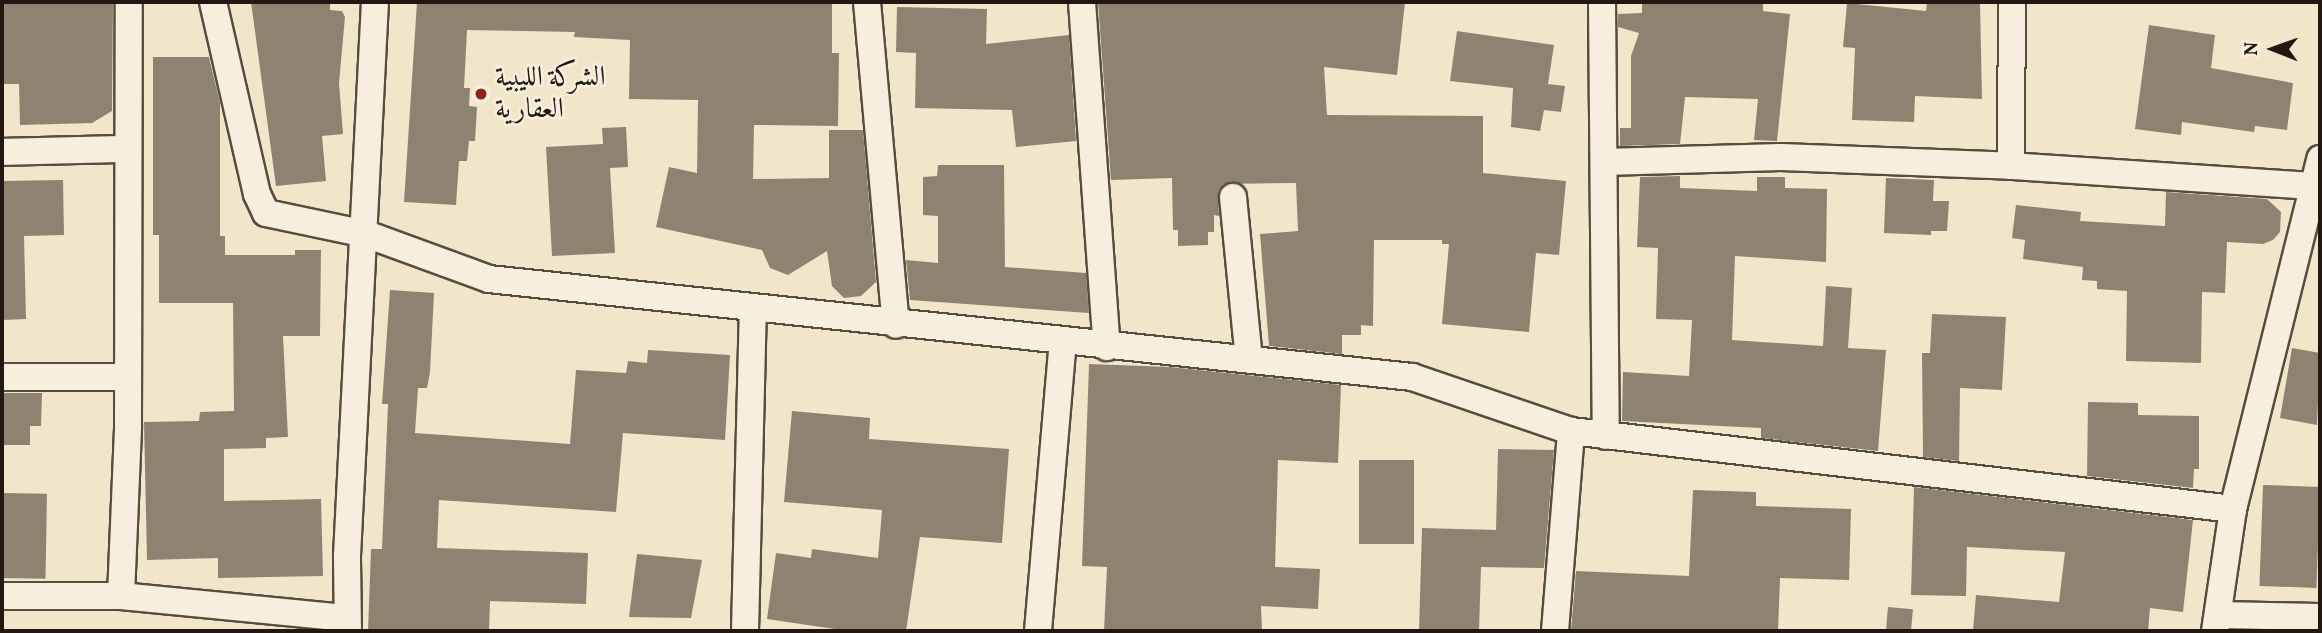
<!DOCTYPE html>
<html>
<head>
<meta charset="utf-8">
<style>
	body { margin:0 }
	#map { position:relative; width:2322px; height:633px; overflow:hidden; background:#f1e6ca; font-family:Vollkorn,Amiri,serif }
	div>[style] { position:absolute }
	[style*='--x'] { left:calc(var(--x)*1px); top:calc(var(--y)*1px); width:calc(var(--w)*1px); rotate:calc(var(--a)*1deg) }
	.building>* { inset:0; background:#8e8371; transform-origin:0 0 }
	.roads { filter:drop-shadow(2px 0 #564c3f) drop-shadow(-2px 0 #564c3f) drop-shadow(0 2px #564c3f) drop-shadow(0 -2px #564c3f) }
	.street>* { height:26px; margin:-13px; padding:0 13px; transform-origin:13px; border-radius:13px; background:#f6efdd }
	.dots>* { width:19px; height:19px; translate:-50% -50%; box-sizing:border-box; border:4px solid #f6efdd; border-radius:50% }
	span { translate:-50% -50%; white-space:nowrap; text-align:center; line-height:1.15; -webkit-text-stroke:5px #f6efdd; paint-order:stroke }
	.poi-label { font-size:28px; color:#221811 }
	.left { translate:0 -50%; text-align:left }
	.frame { position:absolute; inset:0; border:4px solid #221811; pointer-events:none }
	.north { position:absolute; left:2238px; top:14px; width:70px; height:70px; -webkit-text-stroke:5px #f6efdd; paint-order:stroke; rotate:271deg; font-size:19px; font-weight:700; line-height:28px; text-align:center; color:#221811 }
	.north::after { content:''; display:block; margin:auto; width:24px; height:32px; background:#221811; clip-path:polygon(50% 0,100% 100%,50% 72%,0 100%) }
</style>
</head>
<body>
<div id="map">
	<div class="building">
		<div style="clip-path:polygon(2px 2px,113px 2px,112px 111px,92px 123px,20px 125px,19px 84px,2px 84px)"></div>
		<div style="clip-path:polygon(251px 2px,330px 2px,330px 10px,342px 11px,345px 17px,339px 83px,343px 134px,322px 136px,326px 181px,276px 186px)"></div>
		<div style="clip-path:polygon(417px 2px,832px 2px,832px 53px,839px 53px,838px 126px,754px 125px,753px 179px,829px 178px,829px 130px,863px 130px,876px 282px,861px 296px,844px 298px,832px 286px,827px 251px,788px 275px,770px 268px,762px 250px,656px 227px,669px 167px,697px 173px,698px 100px,629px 99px,630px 40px,574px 37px,575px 32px,467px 30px,464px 88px,470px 88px,469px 106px,477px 107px,475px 141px,469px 141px,467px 161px,459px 161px,456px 205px,404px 202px)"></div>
		<div style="clip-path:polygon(1098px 2px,1405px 2px,1397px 75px,1324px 67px,1327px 115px,1483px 116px,1483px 173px,1566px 181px,1559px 255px,1536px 253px,1529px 332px,1442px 324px,1449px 244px,1442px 244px,1442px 240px,1374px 240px,1373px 326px,1361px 325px,1361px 335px,1342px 335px,1342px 354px,1269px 346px,1260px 234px,1298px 231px,1296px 183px,1224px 184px,1218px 191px,1219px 216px,1214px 215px,1214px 232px,1208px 232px,1208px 245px,1178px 246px,1178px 230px,1173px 230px,1172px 178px,1111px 180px)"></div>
		<div style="clip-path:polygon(1642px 2px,1763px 2px,1763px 11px,1790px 14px,1777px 141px,1754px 140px,1758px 99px,1685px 97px,1680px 144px,1620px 146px,1620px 128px,1631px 128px,1631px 56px,1639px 33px,1618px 27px,1618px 14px,1642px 13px)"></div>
		<div style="clip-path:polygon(1927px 2px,1980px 2px,1982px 99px,1915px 96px,1914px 122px,1852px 120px,1855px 48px,1843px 47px,1847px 3px,1926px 11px)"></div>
		<div style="clip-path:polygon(897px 7px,987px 9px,986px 44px,1069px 35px,1076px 141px,1016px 147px,1012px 110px,915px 108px,916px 53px,896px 52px)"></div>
		<div style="clip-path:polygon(2149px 25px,2215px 35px,2211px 68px,2293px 83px,2287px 130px,2255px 126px,2254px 132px,2182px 122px,2181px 135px,2135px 129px)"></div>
		<div style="clip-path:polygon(1457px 31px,1554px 45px,1548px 84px,1565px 86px,1561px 112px,1544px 110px,1540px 131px,1511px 127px,1513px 88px,1450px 81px)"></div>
		<div style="clip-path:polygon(153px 57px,209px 57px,220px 103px,220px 236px,225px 236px,225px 255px,295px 255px,295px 250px,321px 250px,320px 336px,283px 336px,288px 437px,266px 438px,266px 448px,224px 449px,224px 501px,321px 499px,323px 576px,218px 578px,218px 558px,147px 560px,144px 422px,199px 421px,200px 412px,234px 411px,233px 303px,159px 303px,159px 235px,153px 235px)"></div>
		<div style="clip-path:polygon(626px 127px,628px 167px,610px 168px,615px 253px,552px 256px,546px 147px,603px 144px,602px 128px)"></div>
		<div style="clip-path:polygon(938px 165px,1004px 165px,1005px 267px,1086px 273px,1089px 313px,910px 300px,906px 260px,938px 263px,938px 216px,923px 215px,923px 177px,937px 176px)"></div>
		<div style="clip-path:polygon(1680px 176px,1680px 188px,1757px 191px,1757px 177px,1785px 177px,1785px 188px,1827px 189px,1826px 262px,1735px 256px,1732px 340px,1823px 346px,1826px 286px,1852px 288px,1848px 348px,1886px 350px,1878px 451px,1761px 438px,1761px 428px,1622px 421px,1623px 372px,1689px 376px,1692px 320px,1656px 319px,1658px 248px,1637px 247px,1640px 177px)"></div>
		<div style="clip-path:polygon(1886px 178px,1934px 180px,1933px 201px,1949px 201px,1947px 231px,1931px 231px,1931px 235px,1884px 233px)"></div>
		<div style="clip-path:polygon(63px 180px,64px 235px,24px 236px,26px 319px,2px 320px,2px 181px)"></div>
		<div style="clip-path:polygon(2166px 192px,2267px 199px,2281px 212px,2280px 232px,2273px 240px,2263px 244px,2227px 242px,2225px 293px,2202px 292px,2201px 363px,2126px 361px,2127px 291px,2097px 289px,2097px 281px,2082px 280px,2083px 267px,2023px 259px,2025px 240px,2012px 238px,2016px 205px,2081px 212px,2080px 221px,2165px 226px)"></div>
		<div style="clip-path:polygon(390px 290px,434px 293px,430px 372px,427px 388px,418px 388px,415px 433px,570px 444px,576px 370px,626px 373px,628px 361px,647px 363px,648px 350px,730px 355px,725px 440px,623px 433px,616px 512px,439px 500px,437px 548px,588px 553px,586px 604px,490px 601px,489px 631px,368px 631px,371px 549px,382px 549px,388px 404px,382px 404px)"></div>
		<div style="clip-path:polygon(1932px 314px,2006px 317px,2002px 390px,1960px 388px,1959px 461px,1923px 457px,1922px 353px,1930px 353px)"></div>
		<div style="clip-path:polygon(2292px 348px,2320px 353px,2317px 425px,2280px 418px)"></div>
		<div style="clip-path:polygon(1089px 364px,1170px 367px,1341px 385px,1338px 463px,1278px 460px,1275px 567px,1320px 569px,1318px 609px,1261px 606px,1262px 631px,1104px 631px,1107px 567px,1082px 566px)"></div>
		<div style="clip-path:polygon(2px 393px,42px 393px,41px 426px,30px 426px,30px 445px,2px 445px)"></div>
		<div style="clip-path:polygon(2088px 402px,2138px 403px,2138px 415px,2199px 416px,2199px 469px,2194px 469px,2193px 488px,2087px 476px)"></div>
		<div style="clip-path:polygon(792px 411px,870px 418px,869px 439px,1009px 449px,1002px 543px,920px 537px,906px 631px,848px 631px,767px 619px,776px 553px,811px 558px,812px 549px,878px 558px,882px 510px,784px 502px)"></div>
		<div style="clip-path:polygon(1498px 449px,1554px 450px,1544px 568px,1481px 567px,1479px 631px,1419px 631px,1422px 528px,1496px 530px)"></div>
		<div style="left:1359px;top:460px;width:55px;height:84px"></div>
		<div style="left:2263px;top:485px;width:57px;height:101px;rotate:2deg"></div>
		<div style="clip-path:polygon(1914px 487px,2193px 520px,2183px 612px,2150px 608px,2148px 631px,1973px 631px,1976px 595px,2059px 602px,2065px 552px,1967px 547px,1966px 596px,1911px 595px)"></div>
		<div style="clip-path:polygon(1693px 490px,1756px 492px,1756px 506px,1851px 509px,1849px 580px,1780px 578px,1778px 631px,1571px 631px,1576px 571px,1689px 576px)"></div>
		<div style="left:2px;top:493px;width:45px;height:85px;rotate:1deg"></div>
		<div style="clip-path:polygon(637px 554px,702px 560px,691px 618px,629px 617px)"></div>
		<div style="left:1888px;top:607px;width:25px;height:24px;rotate:5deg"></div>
	</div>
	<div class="roads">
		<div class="street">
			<div style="--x:213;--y:2;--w:197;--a:77.1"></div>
			<div style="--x:257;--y:194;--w:21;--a:65"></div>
			<div style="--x:266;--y:213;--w:102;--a:11.9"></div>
			<div style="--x:366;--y:234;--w:131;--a:20.1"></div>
			<div style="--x:489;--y:279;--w:928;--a:6.06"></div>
			<div style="--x:1412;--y:377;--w:168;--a:18.8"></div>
			<div style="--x:1571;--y:431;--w:667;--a:6.72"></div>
			<div style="--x:867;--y:2;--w:324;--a:84.9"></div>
			<div style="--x:1082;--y:2;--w:346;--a:85.9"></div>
			<div style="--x:1602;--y:2;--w:434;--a:89.5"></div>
			<div style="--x:2;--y:152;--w:126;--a:-1.4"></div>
			<div style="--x:1604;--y:162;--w:177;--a:-1.6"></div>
			<div style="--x:1781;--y:157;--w:230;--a:2.2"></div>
			<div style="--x:2011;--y:166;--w:164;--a:-89.7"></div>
			<div style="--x:2011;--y:166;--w:304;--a:3.8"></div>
			<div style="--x:1233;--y:197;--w:163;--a:84.4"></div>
			<div style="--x:2;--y:377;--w:126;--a:0"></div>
			<div style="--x:2;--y:596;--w:119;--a:0"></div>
			<div style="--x:121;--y:596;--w:170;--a:-87.6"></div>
			<div style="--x:128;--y:426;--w:424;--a:-89.9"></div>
			<div style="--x:121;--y:596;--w:227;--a:5.6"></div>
			<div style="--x:2218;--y:615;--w:102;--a:1.1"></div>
			<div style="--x:348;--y:631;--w:75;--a:-90.8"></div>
			<div style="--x:347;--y:556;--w:555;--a:-87.11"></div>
			<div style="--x:745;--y:631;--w:321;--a:-88.6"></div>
			<div style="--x:1038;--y:631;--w:291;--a:-85.1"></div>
			<div style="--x:1555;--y:631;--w:201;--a:-85.4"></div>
			<div style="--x:2215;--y:631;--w:123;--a:-81.6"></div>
			<div style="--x:2233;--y:509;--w:361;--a:-76"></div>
		</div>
	</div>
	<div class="dots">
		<div style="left:481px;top:94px;background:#8f2418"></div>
	</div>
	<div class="poi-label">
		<span class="left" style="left:495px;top:94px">الشركة الليبية<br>العقارية</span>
	</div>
	<div class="frame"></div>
	<div class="north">N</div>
</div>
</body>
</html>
